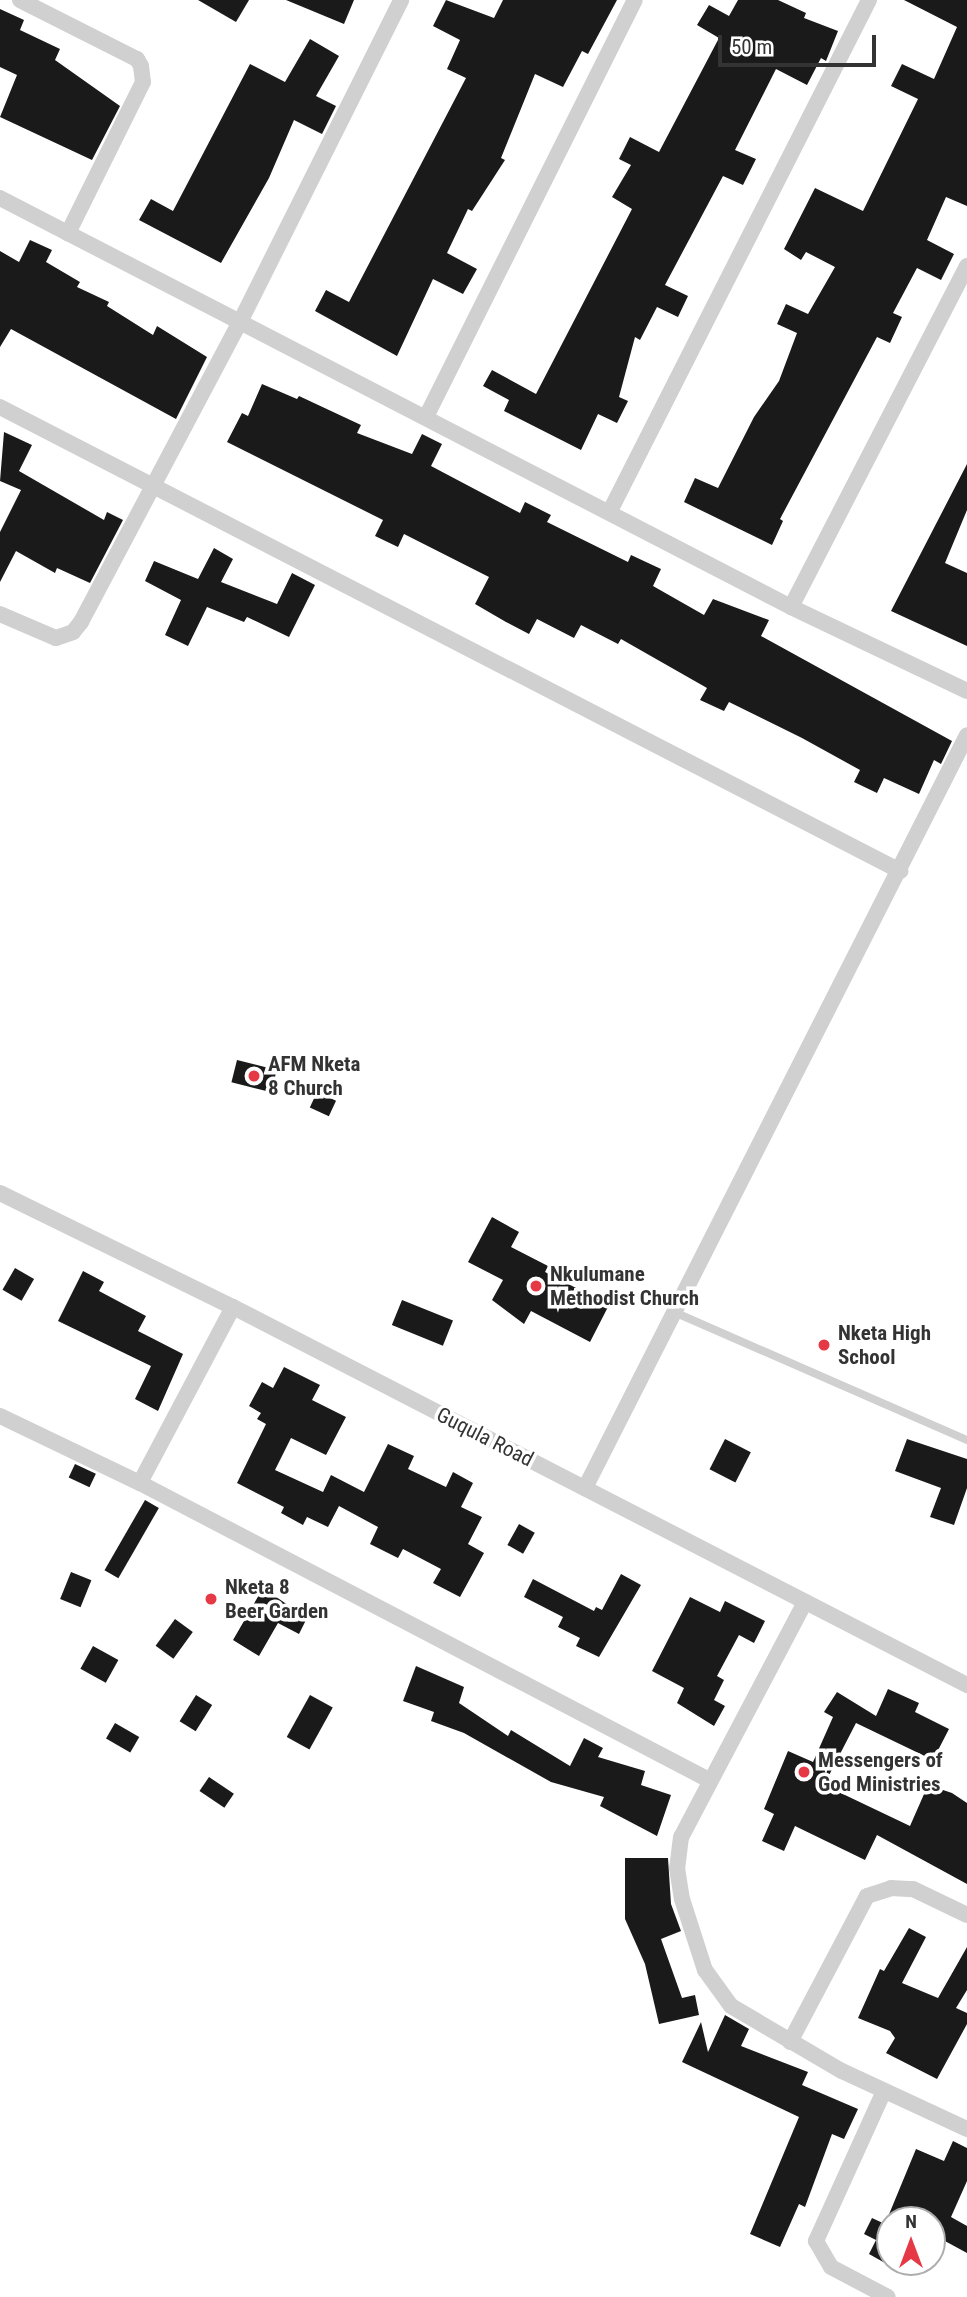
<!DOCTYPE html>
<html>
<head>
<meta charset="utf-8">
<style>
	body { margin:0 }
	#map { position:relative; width:967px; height:2297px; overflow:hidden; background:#fff; font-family:"Roboto Condensed",sans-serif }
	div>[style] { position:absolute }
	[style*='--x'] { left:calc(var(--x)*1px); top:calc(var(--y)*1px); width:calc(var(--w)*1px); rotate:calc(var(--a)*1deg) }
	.building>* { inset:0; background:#1a1a1a; transform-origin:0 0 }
	.service>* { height:8px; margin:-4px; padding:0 4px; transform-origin:4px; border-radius:4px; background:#d0d0d0 }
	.minor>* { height:16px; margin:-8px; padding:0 8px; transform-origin:8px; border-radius:8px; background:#d0d0d0 }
	.dots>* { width:19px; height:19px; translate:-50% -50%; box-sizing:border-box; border:4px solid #fff; border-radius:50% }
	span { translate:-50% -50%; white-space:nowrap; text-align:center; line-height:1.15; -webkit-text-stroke:7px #fff; paint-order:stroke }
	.poi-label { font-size:21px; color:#333; font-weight:700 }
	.left { translate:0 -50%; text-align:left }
	.street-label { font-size:21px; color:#333 }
	.north { position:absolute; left:876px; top:2206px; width:70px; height:70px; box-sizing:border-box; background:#fff; border:2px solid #adadad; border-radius:50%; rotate:0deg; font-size:19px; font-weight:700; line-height:28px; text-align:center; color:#333 }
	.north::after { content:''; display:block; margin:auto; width:24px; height:32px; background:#e63946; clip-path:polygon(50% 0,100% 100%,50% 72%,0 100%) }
	.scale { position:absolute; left:718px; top:35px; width:158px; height:32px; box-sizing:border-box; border:4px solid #333; border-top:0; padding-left:9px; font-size:21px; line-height:24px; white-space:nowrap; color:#333; -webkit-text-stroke:5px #fff; paint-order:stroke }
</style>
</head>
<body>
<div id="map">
	<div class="building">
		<div style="clip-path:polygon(198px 0,249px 0,236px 22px)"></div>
		<div style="clip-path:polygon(286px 0,354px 0,344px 24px)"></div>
		<div style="clip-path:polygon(446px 0,494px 18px,503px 0,617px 0,588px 54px,582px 51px,563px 87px,535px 74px,501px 158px,505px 160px,472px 211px,468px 209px,447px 253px,477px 269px,463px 294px,433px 279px,397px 356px,315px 311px,326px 290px,349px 302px,466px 78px,447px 69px,460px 40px,433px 26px)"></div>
		<div style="clip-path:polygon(738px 0,778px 0,806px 13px,804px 18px,838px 31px,826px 61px,821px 58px,807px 85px,776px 69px,735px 150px,756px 159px,743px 185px,723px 176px,665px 285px,688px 296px,678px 317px,657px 307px,640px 340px,635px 337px,619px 397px,628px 401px,617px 423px,598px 414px,581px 450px,504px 411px,509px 400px,483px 386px,492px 370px,536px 394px,632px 209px,612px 197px,631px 165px,619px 159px,630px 137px,659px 152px,719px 38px,697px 25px,709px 5px,729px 16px)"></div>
		<div style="clip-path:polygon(904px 0,967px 0,967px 206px,946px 197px,927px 240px,954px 254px,941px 280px,917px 268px,893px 313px,902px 317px,890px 343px,877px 337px,780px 519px,783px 521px,772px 545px,684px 502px,695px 478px,718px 488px,754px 417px,779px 381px,797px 333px,777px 324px,786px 304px,808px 314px,835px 267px,806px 252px,801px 260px,784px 249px,815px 188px,863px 211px,918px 99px,891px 86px,902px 64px,934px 79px,957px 27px)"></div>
		<div style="clip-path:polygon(0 9px,24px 20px,20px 30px,60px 49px,55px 60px,120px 106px,92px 160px,0 117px,17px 75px,0 67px)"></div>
		<div style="clip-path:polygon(310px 39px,339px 56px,316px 96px,336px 106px,322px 134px,294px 120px,269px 178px,221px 263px,139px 220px,151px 199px,173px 211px,250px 64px,285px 82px)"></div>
		<div style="clip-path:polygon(30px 240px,52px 250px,46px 262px,80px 282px,77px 287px,109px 302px,107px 306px,153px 335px,157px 326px,207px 357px,176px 419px,11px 329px,0 347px,0 251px,19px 262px)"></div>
		<div style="clip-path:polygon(262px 384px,297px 399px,299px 396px,361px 425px,357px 433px,412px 454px,422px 434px,442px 444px,431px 466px,520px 513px,525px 502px,551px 515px,547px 522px,628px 562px,631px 555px,661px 569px,653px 586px,704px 615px,713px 599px,769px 620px,761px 636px,952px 741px,941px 764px,934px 760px,919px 794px,884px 778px,877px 793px,854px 782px,860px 770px,802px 738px,729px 702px,724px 711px,700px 700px,707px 688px,621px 639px,618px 644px,581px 625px,574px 638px,537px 619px,529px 634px,506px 622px,475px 604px,489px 577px,404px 534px,398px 547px,375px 536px,383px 520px,227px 442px,242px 413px,248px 416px)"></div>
		<div style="clip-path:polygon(4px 432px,32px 445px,19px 471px,104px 520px,107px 512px,123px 520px,90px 583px,57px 568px,55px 573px,16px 551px,0 582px,0 532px,21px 490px,0 481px)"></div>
		<div style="clip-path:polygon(967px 464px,967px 510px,945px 563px,967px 573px,967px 646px,891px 611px)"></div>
		<div style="clip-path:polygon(214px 548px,233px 559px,221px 582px,277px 604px,292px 573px,315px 585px,289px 637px,247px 617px,244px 622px,207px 607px,188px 646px,165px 635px,181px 600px,145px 581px,154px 561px,198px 579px)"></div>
		<div style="left:237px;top:1060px;width:41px;height:23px;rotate:14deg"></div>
		<div style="left:317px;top:1092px;width:21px;height:17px;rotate:25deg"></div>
		<div style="clip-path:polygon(492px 1217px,519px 1232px,511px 1247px,548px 1266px,545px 1272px,609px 1305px,590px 1342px,531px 1311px,524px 1324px,492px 1300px,503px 1280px,468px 1262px)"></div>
		<div style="left:15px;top:1268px;width:22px;height:25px;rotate:30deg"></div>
		<div style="clip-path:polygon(83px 1271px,104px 1282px,99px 1291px,146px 1316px,138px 1331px,183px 1354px,158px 1411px,135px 1399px,151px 1366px,58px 1321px)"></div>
		<div style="left:402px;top:1300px;width:55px;height:27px;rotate:22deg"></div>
		<div style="clip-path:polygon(284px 1367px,320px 1385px,312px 1400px,346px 1417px,326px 1455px,291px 1438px,275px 1470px,323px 1492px,331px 1475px,364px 1492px,388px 1444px,414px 1456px,408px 1469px,446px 1487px,453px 1472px,473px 1483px,461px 1507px,482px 1517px,468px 1544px,484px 1553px,460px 1597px,433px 1583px,441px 1569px,403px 1549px,398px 1558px,370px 1544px,378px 1527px,339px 1506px,328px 1527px,307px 1517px,303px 1525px,281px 1513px,284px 1507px,237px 1483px,266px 1424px,257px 1419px,261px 1413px,249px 1406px,262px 1382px,273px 1388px)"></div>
		<div style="left:725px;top:1439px;width:29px;height:34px;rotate:27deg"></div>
		<div style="clip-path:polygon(907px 1439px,967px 1459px,967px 1488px,954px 1525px,930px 1517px,941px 1488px,895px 1471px)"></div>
		<div style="left:75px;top:1464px;width:23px;height:15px;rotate:25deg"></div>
		<div style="left:145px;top:1500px;width:16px;height:81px;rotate:30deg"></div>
		<div style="left:519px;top:1524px;width:18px;height:24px;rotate:29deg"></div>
		<div style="left:71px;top:1572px;width:22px;height:29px;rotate:22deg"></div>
		<div style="clip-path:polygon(621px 1574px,641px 1585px,599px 1657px,576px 1646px,580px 1638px,558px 1627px,563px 1617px,524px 1597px,533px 1579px,594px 1611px,596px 1607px,602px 1610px)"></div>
		<div style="clip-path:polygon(263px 1588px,307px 1618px,299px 1634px,278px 1623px,259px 1656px,233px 1640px)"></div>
		<div style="clip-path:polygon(690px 1597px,720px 1612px,725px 1601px,765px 1621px,754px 1643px,739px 1635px,717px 1676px,724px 1680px,714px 1700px,725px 1706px,714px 1726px,677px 1703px,684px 1688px,652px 1671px)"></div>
		<div style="left:175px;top:1619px;width:22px;height:33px;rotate:36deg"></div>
		<div style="left:93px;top:1646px;width:29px;height:26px;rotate:29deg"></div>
		<div style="clip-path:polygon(416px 1666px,464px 1687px,459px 1703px,508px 1736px,511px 1730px,570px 1766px,584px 1738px,603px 1748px,598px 1757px,645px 1771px,641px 1785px,671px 1795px,657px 1836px,600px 1806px,604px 1797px,551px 1782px,464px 1733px,431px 1721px,434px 1712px,403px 1701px)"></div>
		<div style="clip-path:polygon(888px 1689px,919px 1703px,915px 1712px,949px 1729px,933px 1760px,856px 1723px,824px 1785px,910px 1826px,928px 1785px,952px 1793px,967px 1803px,967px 1884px,877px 1835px,865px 1860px,795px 1826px,784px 1851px,762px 1841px,774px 1814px,764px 1809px,788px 1751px,813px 1762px,833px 1717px,824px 1712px,837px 1692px,876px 1716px)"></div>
		<div style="left:196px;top:1695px;width:19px;height:31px;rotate:32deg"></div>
		<div style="left:310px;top:1695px;width:26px;height:48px;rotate:29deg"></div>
		<div style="left:115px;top:1723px;width:28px;height:18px;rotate:30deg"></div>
		<div style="left:209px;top:1777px;width:30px;height:17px;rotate:34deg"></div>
		<div style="clip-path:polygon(625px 1858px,668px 1858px,671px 1904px,681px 1931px,661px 1939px,682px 1998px,695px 1995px,699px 2015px,659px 2024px,645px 1964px,625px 1919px)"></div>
		<div style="clip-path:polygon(909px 1928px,926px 1937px,902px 1983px,938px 1998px,967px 1947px,967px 1990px,956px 2008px,967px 2013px,967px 2024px,937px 2079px,886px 2053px,895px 2038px,890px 2031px,858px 2018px,880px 1969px,884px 1971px)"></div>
		<div style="clip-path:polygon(725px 2015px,749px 2029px,741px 2046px,808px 2072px,802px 2085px,858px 2109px,844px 2139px,832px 2134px,805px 2207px,799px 2204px,780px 2247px,750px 2234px,799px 2117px,682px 2062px,701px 2022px,708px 2052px)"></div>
		<div style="clip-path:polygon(953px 2141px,967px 2148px,967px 2181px,951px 2217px,967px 2226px,967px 2253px,932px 2234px,932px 2220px,890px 2220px,890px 2254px,885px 2263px,869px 2254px,876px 2240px,864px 2234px,872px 2218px,885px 2224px,916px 2149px,944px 2161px)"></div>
	</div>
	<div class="service">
		<div style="--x:674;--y:1312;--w:320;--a:23.6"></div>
	</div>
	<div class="minor">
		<div style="--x:20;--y:0;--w:131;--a:26.8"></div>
		<div style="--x:137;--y:59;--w:8;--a:60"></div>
		<div style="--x:141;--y:66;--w:16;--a:83"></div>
		<div style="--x:143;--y:82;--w:169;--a:116.4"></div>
		<div style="--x:0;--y:198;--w:890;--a:27.34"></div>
		<div style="--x:791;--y:607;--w:195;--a:25.5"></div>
		<div style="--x:0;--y:407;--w:1013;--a:27.27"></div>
		<div style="--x:426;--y:417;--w:466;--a:-63.4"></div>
		<div style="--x:610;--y:511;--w:573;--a:-63.12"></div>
		<div style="--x:791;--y:607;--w:384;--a:-62.7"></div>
		<div style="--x:0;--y:614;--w:61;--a:23.2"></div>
		<div style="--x:56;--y:638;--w:18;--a:-19"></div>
		<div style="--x:73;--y:632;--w:13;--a:-51"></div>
		<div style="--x:81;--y:622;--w:340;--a:-62.1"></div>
		<div style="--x:240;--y:322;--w:360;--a:-63.4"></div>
		<div style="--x:0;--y:1193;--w:259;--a:26.1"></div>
		<div style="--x:233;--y:1307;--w:826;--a:27.25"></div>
		<div style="--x:233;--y:1307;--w:199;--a:117.9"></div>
		<div style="--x:140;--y:1483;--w:642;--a:27.56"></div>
		<div style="--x:0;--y:1416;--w:155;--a:25.6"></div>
		<div style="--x:585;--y:1488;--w:844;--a:-63.1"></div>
		<div style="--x:804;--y:1604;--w:263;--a:117.8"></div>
		<div style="--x:681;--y:1837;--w:31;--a:97"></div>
		<div style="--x:677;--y:1868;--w:31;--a:81"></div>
		<div style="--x:682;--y:1899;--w:75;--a:72.1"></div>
		<div style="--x:705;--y:1970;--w:44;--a:54.2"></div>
		<div style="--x:731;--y:2006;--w:129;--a:30.4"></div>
		<div style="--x:842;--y:2071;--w:138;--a:24.9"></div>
		<div style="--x:790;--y:2042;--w:165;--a:-62.2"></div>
		<div style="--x:867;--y:1896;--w:25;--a:-18"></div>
		<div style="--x:891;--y:1888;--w:22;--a:3"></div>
		<div style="--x:913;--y:1889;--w:60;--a:25.7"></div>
		<div style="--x:884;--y:2091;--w:165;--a:114.4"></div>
		<div style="--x:816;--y:2241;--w:30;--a:60"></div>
		<div style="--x:831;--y:2267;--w:64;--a:27.8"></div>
	</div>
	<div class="dots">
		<div style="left:254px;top:1076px;background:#e63946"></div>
		<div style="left:536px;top:1286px;background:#e63946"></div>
		<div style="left:824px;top:1345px;background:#e63946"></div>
		<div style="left:211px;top:1599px;background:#e63946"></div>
		<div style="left:804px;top:1772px;background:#e63946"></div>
	</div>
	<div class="poi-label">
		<span class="left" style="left:268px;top:1076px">AFM Nketa<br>8 Church</span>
		<span class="left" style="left:550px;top:1286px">Nkulumane<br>Methodist Church</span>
		<span class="left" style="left:838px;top:1345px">Nketa High<br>School</span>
		<span class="left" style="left:225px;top:1599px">Nketa 8<br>Beer Garden</span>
		<span class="left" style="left:818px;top:1772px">Messengers of<br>God Ministries</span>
	</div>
	<div class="street-label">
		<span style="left:485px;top:1437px;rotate:27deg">Guqula Road</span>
	</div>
	<div class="north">N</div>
	<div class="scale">50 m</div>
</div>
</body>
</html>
